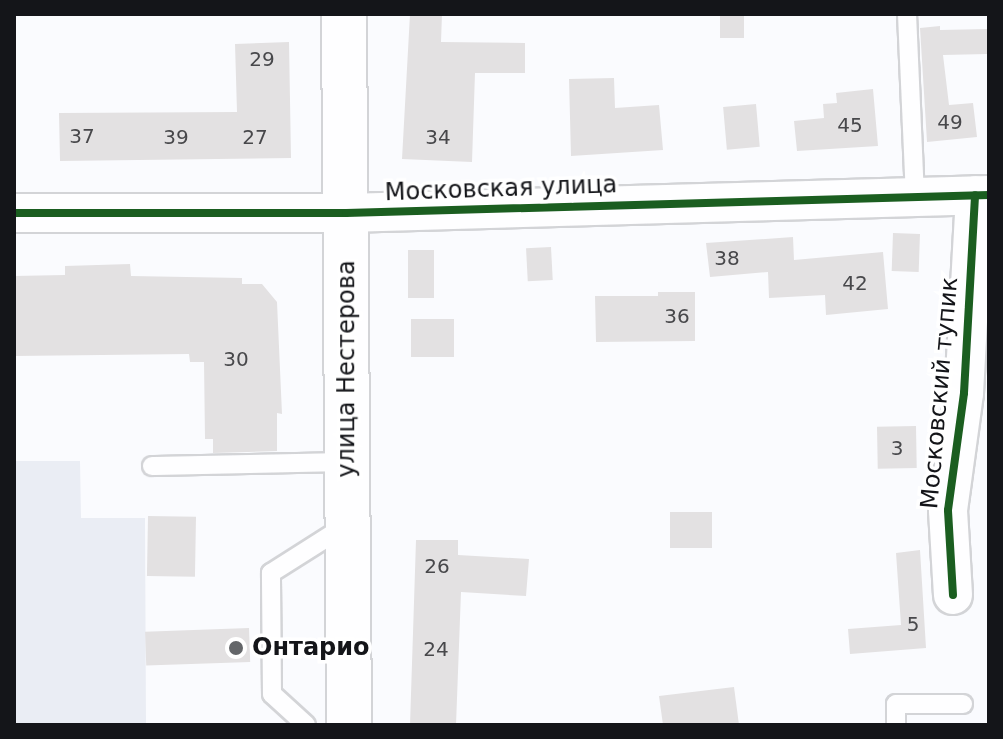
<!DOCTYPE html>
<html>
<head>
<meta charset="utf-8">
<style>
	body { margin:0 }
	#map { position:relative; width:1003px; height:739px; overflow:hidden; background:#fafbfe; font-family:"DejaVu Sans",sans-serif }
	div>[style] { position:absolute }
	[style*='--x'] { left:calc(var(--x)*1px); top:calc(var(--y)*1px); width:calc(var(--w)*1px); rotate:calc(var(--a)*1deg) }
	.built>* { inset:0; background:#eaedf4 }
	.building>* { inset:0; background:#e3e1e2; transform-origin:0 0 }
	.roads { filter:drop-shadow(2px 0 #d3d4d7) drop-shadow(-2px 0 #d3d4d7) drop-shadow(0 2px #d3d4d7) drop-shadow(0 -2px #d3d4d7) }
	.lane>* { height:18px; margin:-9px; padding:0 9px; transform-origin:9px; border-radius:9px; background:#fefeff }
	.street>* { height:38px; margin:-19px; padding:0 19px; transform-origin:19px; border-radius:19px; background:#fefeff }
	.secondary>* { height:44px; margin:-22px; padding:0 22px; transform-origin:22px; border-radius:22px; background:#fefeff }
	.cycleway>* { height:8px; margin:-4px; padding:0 4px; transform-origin:4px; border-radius:4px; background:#1b5e20 }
	.dots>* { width:22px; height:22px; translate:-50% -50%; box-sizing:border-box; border:4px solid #fff; border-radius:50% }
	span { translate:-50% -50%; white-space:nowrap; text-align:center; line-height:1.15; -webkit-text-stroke:7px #fff; paint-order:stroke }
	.number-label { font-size:20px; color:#48484b }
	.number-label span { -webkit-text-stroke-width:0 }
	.street-label { font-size:24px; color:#141519 }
	.poi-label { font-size:24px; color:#141519; font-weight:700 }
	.left { translate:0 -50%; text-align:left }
	.frame { position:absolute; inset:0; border:16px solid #141519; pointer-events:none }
</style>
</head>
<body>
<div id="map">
	<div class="built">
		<div style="clip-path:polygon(14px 461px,80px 461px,81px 518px,145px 518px,146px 725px,14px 725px)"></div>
	</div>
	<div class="building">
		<div style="clip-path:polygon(410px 14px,442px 14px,441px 42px,525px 43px,525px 73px,475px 73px,472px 162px,402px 159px)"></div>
		<div style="left:720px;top:14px;width:24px;height:24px"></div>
		<div style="clip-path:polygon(940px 26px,940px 30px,987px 29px,987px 54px,943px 55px,949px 105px,973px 103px,977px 137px,927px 142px,920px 28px)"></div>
		<div style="clip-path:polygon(289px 42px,291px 158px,60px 161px,59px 113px,237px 112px,235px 44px)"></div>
		<div style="clip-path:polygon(614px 78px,615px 108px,659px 105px,663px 150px,571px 156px,569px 79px)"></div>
		<div style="clip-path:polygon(873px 89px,878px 146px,797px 151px,794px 121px,824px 118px,823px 104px,837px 103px,836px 93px)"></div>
		<div style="left:756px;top:104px;width:43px;height:33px;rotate:85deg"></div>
		<div style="left:893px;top:233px;width:27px;height:38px;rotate:2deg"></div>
		<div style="clip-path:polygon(793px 237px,794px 260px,883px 252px,888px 309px,826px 315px,825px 295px,769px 298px,768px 272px,710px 277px,706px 243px)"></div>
		<div style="left:551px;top:247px;width:33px;height:25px;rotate:87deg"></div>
		<div style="left:408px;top:250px;width:26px;height:48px"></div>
		<div style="clip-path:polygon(130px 264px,131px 276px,242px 278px,242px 284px,262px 284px,277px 302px,282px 414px,277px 413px,277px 451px,213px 453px,213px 439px,205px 439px,204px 362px,190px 362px,189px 354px,14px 356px,14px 276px,65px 275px,65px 266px)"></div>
		<div style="clip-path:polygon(658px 292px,695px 292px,695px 341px,596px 342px,595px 296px,658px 296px)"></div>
		<div style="left:411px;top:319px;width:43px;height:38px"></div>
		<div style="left:916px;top:426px;width:42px;height:39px;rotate:89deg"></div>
		<div style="left:670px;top:512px;width:42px;height:36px"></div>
		<div style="left:148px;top:516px;width:48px;height:60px;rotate:1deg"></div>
		<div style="clip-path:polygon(416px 540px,458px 540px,458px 555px,529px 559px,526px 596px,461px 592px,456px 725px,410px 725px)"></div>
		<div style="clip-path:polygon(920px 550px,926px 648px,850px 654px,848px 629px,901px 625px,896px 553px)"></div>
		<div style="left:249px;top:628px;width:34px;height:104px;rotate:88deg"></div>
		<div style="clip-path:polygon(734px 687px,739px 725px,663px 725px,659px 696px)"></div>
	</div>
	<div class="roads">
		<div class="lane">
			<div style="--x:907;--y:14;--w:182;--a:87.5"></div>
			<div style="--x:152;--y:466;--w:195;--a:-1.2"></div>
			<div style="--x:306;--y:725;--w:46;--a:-137.6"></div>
			<div style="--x:272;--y:694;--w:121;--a:-90.5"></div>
			<div style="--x:271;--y:573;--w:88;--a:-32.4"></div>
			<div style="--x:896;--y:725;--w:21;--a:-90"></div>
			<div style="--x:896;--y:704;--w:67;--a:0"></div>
		</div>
		<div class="street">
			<div style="--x:14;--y:213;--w:332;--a:0"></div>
			<div style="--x:346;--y:213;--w:643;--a:-1.6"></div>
			<div style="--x:953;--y:595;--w:85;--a:-93.4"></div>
			<div style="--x:948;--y:510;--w:118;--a:-82.2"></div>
			<div style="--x:964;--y:393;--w:198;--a:-86.8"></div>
		</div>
		<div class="secondary">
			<div style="--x:344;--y:14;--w:711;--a:89.6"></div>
		</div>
	</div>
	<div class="cycleway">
		<div style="--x:14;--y:213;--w:332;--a:0"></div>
		<div style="--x:346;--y:213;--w:643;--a:-1.6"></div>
		<div style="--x:953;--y:595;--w:85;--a:-93.4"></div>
		<div style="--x:948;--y:510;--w:118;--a:-82.2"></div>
		<div style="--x:964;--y:393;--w:198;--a:-86.8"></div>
	</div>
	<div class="dots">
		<div style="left:236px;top:648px;background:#646669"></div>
	</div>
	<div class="number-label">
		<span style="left:262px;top:59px">29</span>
		<span style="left:950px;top:122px">49</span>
		<span style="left:850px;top:125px">45</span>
		<span style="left:82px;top:136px">37</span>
		<span style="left:176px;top:137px">39</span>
		<span style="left:255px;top:137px">27</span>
		<span style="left:438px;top:137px">34</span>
		<span style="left:727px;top:258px">38</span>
		<span style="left:855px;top:283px">42</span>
		<span style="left:677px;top:316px">36</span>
		<span style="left:236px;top:359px">30</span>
		<span style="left:897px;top:448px">3</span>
		<span style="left:437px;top:566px">26</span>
		<span style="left:913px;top:624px">5</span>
		<span style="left:436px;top:649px">24</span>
	</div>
	<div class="street-label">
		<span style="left:501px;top:189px;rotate:-2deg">Московская улица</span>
		<span style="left:347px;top:369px;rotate:-90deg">улица Нестерова</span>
		<span style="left:940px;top:393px;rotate:-85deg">Московский тупик</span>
	</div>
	<div class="poi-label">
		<span class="left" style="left:252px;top:648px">Онтарио</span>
	</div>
	<div class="frame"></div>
</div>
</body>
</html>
